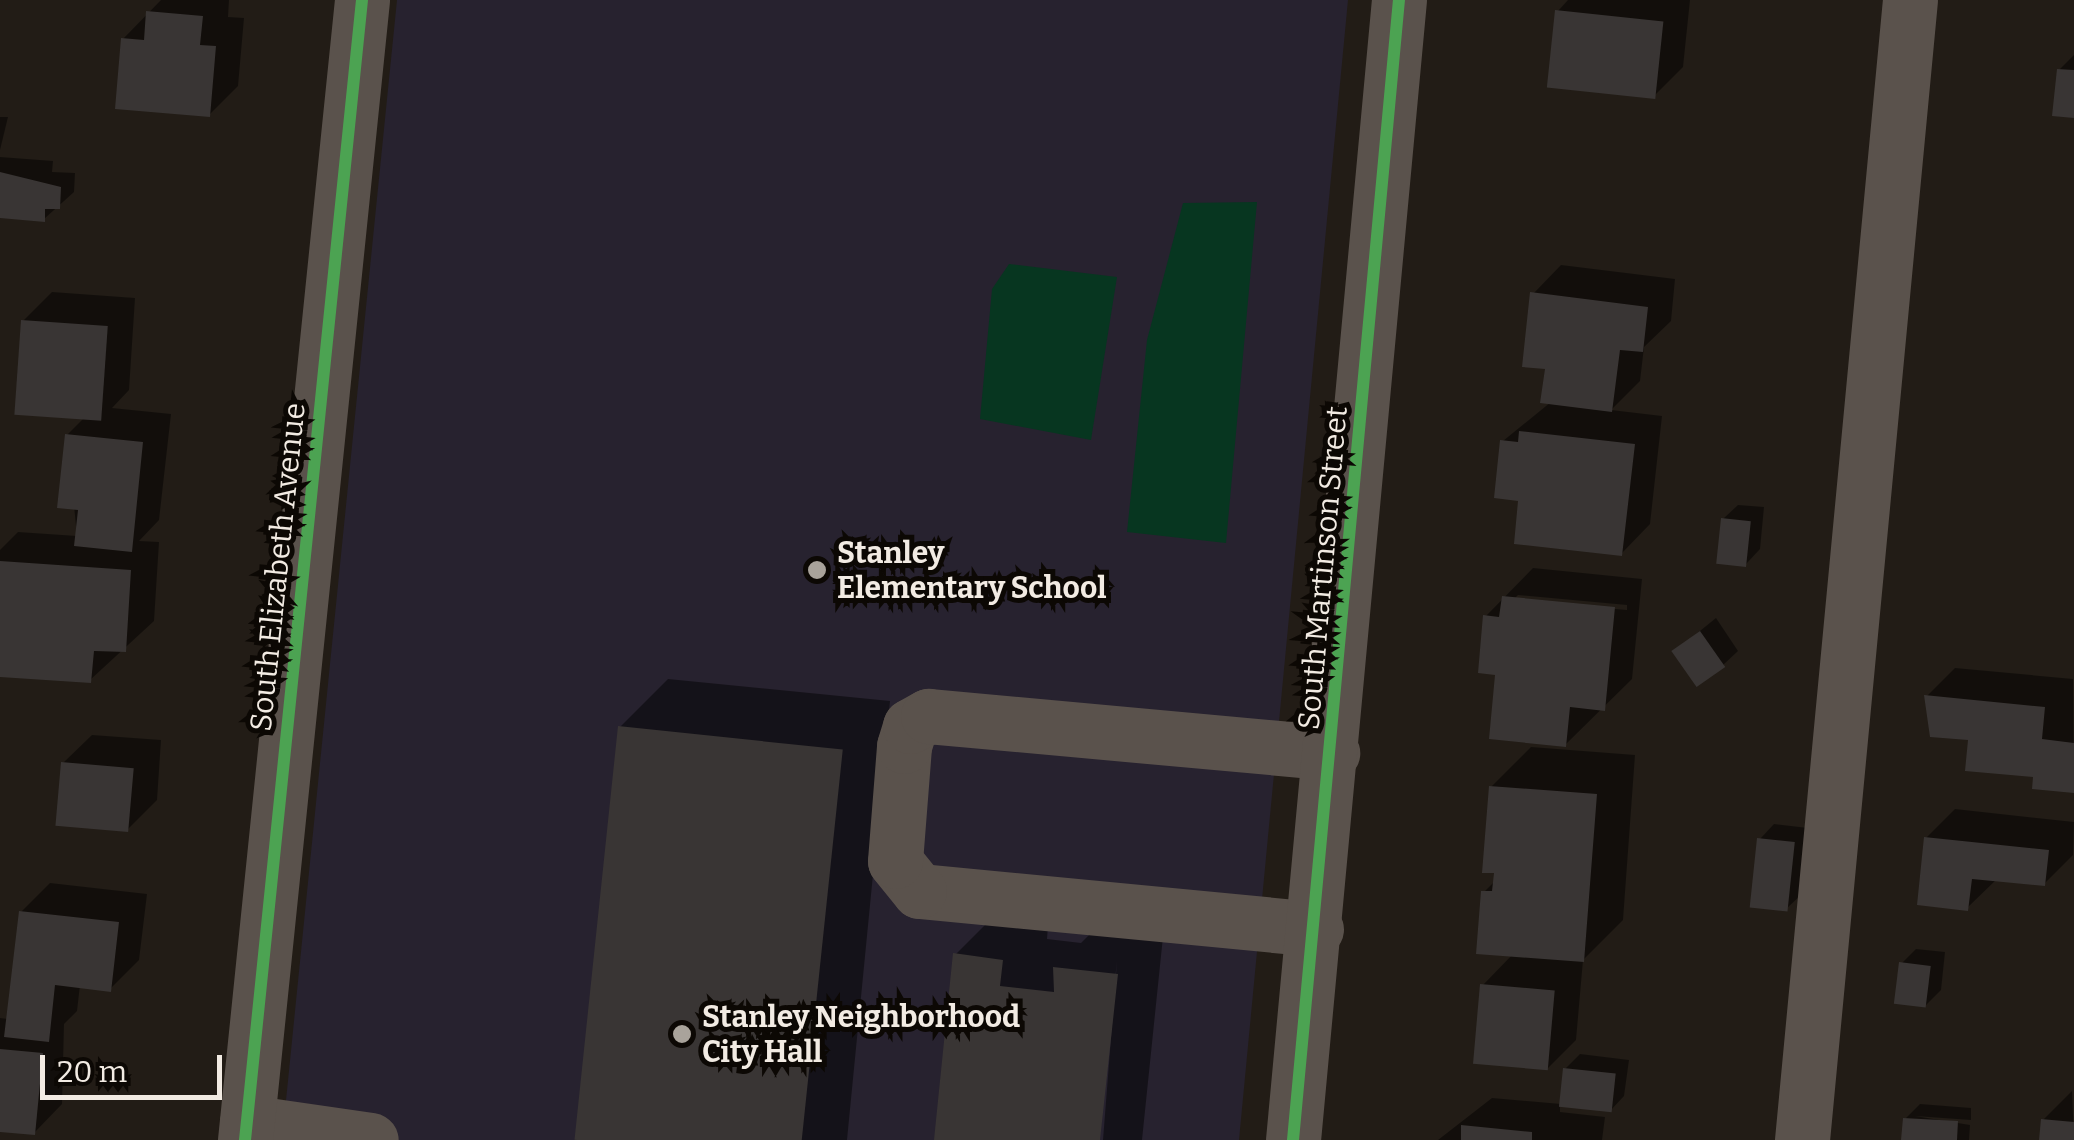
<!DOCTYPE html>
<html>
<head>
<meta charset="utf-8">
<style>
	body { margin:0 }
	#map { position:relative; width:2074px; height:1140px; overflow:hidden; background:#221c16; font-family:Bitter,serif }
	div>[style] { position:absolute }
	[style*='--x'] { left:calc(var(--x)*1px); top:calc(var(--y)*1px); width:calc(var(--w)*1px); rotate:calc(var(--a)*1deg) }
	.education>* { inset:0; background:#27222f }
	.green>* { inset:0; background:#073620 }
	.shadow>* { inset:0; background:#0007 }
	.building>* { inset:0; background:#393534; transform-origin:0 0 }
	.minor>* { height:55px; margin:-27.5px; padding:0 27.5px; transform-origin:27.5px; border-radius:27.5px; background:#5a524c }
	.cycleway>* { height:12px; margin:-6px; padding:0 6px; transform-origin:6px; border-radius:6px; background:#4ca352 }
	.dots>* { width:28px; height:28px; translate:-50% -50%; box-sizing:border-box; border:5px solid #0c0804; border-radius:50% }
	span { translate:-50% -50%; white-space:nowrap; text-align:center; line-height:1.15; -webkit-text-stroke:10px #0c0804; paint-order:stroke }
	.poi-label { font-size:30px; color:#f2ebe3; font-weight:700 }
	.left { translate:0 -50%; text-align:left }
	.street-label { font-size:30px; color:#f2ebe3 }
	.scale { position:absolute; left:40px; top:1055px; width:182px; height:45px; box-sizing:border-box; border:5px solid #f2ebe3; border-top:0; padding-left:12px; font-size:30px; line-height:35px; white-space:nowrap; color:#f2ebe3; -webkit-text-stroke:8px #0c0804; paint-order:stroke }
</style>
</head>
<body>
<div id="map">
	<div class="education">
		<div style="clip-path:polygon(397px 0,1348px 0,1239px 1140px,282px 1140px)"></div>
	</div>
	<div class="green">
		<div style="clip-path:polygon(1257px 202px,1226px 543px,1127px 532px,1147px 340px,1183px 203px)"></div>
		<div style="clip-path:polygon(1009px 264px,1117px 277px,1091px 440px,980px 419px,992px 289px)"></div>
	</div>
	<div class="shadow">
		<div style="clip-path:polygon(161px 0,229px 0,228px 17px,244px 18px,238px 86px,210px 114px,123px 39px)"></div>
		<div style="clip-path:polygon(1568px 0,1690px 0,1683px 67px,1654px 96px,1558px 11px)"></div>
		<div style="clip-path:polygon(2074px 55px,2074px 116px,2059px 70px)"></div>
		<div style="clip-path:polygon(0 117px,8px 117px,0 150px)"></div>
		<div style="clip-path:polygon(0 157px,53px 161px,52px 172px,75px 173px,74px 192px,44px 219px,0 216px)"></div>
		<div style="clip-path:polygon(1561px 265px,1675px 279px,1671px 321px,1644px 347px,1640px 381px,1611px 410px,1662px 416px,1650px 524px,1622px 553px,1521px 499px,1503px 441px,1551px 402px,1533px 294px)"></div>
		<div style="clip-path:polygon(52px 292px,135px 298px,129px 390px,112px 408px,171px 414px,159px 520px,139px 541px,159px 542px,154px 621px,90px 680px,0 674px,0 550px,18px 532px,77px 536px,67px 435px,84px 418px,23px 321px)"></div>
		<div style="clip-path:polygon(1738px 505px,1764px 507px,1760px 549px,1746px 564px,1723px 519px)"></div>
		<div style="clip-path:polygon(evenodd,1533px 568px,1642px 579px,1632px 679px,1565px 745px,1498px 672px,1486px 616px,1533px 568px,1518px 595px,1627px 605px,1627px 610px,1513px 600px,1518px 595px)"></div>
		<div style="clip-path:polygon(1716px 618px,1738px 651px,1723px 665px,1674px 652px)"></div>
		<div style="clip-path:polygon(1955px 668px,2073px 679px,2074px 790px,1971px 737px,1927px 696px)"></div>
		<div style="clip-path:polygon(668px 679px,890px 701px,847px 1140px,580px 1140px,620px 727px)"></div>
		<div style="clip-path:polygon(92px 735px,161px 740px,157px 800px,128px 829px,63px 763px)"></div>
		<div style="clip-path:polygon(1531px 747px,1635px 755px,1623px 920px,1583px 960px,1576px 1040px,1547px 1069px,1483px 985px,1513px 954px,1484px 892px,1496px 880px,1491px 787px)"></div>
		<div style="clip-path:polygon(1955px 809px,2074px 822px,2073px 855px,2044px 884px,1997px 879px,1967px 908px,1926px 838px)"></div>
		<div style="clip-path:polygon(1774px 824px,1808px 828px,1801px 895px,1786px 909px,1760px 839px)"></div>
		<div style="clip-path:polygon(50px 883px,147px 894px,139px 960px,110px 989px,80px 985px,77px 1011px,64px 1024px,62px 1104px,34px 1133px,0 1129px,0 1018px,8px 1019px,21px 912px)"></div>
		<div style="clip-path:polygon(1004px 906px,1049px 913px,1047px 939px,1081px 943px,1103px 921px,1164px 927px,1142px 1140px,1103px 1140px,1117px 961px,1098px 1140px,937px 1140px,956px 954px)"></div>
		<div style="clip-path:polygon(1916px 949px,1945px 952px,1941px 990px,1926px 1005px,1901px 964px)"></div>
		<div style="clip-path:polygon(1580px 1054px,1629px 1060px,1624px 1096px,1610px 1111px,1560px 1105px,1560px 1112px,1605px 1117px,1602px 1140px,1438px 1140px,1492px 1098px,1561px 1104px,1565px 1069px)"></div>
		<div style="clip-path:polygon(2072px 1091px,2074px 1140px,2041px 1140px,2043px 1120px)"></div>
		<div style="clip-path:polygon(1920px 1104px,1971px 1108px,1971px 1120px,1915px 1116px,1970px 1125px,1969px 1140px,1904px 1140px,1905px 1119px)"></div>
	</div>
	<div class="building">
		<div style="left:1555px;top:10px;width:109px;height:78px;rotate:6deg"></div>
		<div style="clip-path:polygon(146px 11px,203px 16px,200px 45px,216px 46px,210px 117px,115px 109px,121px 38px,144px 40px)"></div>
		<div style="clip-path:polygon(2057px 69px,2074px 70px,2074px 118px,2052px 116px)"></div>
		<div style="clip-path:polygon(0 172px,61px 187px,60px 209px,45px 209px,45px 222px,0 218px)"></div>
		<div style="clip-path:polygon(1530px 292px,1648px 307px,1643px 352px,1620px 350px,1612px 412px,1540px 403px,1545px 369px,1522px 367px)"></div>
		<div style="left:21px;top:320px;width:87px;height:95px;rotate:4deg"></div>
		<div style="clip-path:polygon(1519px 431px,1635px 444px,1622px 556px,1514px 544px,1518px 501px,1494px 498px,1500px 440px,1518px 442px)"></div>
		<div style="clip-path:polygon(65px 434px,143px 442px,132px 552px,74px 546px,78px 510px,57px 508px)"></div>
		<div style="left:1721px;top:518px;width:30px;height:46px;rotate:6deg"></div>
		<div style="clip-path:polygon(0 561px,131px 570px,126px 652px,94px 651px,91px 683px,0 677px)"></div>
		<div style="clip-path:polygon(1502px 596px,1615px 607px,1605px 711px,1570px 707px,1566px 747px,1489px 739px,1495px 675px,1478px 673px,1483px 615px,1499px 617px)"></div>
		<div style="left:1700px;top:631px;width:44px;height:35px;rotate:55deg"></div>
		<div style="clip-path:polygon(1924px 695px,2045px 707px,2042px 739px,2074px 743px,2074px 793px,2032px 789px,2033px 777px,1965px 771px,1968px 740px,1930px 737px)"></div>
		<div style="left:618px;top:726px;width:226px;height:416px;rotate:6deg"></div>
		<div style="left:61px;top:762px;width:73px;height:64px;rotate:5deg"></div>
		<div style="clip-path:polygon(1489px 786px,1597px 794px,1584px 962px,1476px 954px,1481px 891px,1492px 891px,1494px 873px,1482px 873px)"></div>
		<div style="clip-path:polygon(1924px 837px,2049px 850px,2045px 886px,1972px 879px,1968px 911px,1917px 905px)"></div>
		<div style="left:1757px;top:838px;width:38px;height:70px;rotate:6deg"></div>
		<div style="clip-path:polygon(19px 911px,119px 922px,111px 992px,55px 985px,49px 1042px,4px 1037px)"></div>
		<div style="clip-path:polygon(953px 953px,1003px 960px,1000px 986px,1054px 992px,1053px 967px,1118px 974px,1100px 1140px,934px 1140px)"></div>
		<div style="left:1899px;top:962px;width:32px;height:42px;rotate:7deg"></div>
		<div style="left:1480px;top:984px;width:75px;height:80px;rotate:5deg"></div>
		<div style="clip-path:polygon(0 1049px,43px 1053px,35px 1135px,0 1132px)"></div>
		<div style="left:1563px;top:1068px;width:53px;height:39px;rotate:6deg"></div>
		<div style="clip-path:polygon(1903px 1118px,1958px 1121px,1957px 1140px,1901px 1140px)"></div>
		<div style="clip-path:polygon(2041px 1119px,2074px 1122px,2074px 1140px,2039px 1140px)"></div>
		<div style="clip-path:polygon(1461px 1125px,1532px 1132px,1532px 1140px,1461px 1140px)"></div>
	</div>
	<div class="minor">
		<div style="--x:1316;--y:929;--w:399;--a:-174.5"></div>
		<div style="--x:919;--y:891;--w:38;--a:-129"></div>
		<div style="--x:895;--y:861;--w:115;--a:-85.5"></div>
		<div style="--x:904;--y:746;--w:21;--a:-73"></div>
		<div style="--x:910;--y:726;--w:21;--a:-29"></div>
		<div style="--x:928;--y:716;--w:406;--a:5.2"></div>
		<div style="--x:247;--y:1122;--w:125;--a:8.3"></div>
		<div style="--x:245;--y:1140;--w:1146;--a:-84.14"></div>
		<div style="--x:1293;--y:1140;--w:1145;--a:-84.69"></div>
		<div style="--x:1802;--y:1140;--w:1145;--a:-84.59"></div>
	</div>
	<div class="cycleway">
		<div style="--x:245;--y:1140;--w:1146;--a:-84.14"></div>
		<div style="--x:1293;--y:1140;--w:1145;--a:-84.69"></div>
	</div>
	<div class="dots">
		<div style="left:817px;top:570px;background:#a9a39b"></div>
		<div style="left:682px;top:1034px;background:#a9a39b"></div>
	</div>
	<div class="poi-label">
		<span class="left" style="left:837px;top:570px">Stanley<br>Elementary School</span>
		<span class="left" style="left:702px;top:1034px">Stanley Neighborhood<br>City Hall</span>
	</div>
	<div class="street-label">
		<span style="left:278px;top:567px;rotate:-84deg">South Elizabeth Avenue</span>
		<span style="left:1323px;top:568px;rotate:-85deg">South Martinson Street</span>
	</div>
	<div class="scale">20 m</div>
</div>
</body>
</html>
